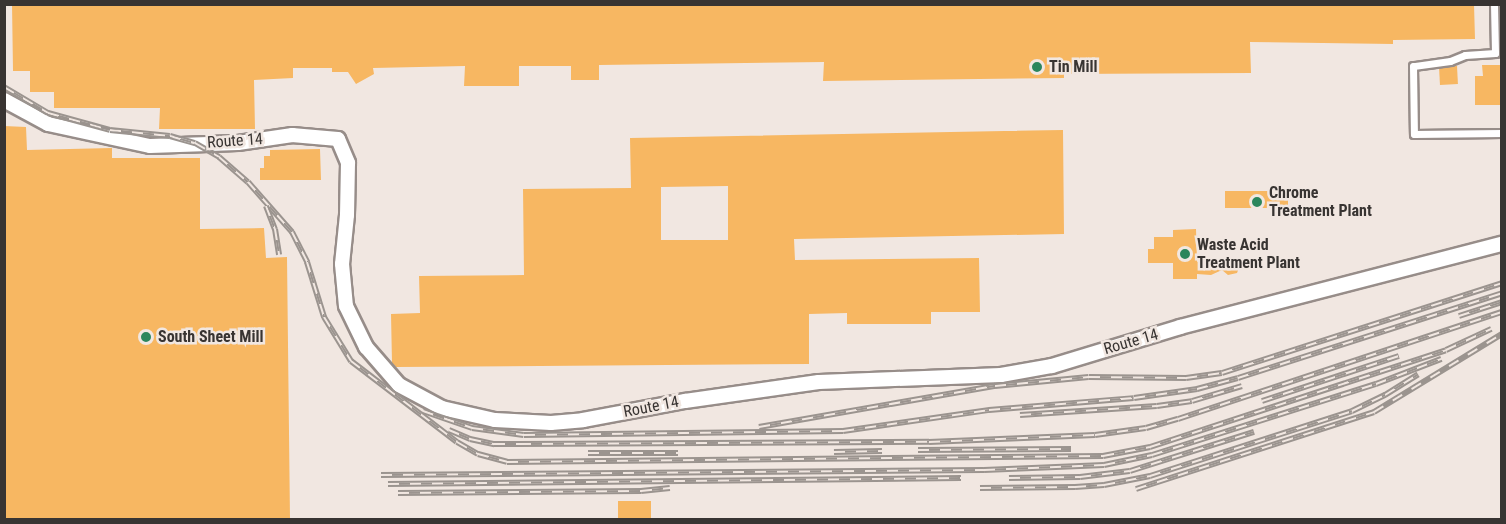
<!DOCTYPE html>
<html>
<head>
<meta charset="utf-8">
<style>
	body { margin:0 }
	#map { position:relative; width:1506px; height:524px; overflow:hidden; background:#f1e7e1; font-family:"Roboto Condensed",sans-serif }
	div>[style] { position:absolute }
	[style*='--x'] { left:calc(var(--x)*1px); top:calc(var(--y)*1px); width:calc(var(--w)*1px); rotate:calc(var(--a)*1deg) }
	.building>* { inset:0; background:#f7b762; transform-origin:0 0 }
	.roads { filter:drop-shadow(2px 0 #978d89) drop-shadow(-2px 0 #978d89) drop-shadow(0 2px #978d89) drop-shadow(0 -2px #978d89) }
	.service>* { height:7px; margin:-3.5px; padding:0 3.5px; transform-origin:3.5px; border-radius:3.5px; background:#fff }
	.minor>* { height:14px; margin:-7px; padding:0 7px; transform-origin:7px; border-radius:7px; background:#fff }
	.rail>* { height:6px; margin-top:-3px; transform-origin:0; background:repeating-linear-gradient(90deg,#f1e7e1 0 11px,#9b948f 0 22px); box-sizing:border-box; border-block:2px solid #9b948f }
	.dots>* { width:16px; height:16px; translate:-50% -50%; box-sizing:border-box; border:3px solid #f1e7e1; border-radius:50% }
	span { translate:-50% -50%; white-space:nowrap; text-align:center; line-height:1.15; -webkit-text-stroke:5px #f1e7e1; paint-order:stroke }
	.poi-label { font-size:16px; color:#383432; font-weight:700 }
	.left { translate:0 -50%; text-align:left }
	.street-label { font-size:16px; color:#383432 }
	.frame { position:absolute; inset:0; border:6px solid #383432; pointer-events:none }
</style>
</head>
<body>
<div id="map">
	<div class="building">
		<div style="clip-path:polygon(12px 4px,1474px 4px,1475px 39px,1393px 40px,1393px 44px,1250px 42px,1251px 73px,1064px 74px,1064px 78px,823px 81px,824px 62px,599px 65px,599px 80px,571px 80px,571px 66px,519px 66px,519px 86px,464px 86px,465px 66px,373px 68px,374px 74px,356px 84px,348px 72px,332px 72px,332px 68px,293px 68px,293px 78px,254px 80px,255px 129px,159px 129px,160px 108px,54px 108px,54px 92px,30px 92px,30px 71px,13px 71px)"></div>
		<div style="clip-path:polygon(1482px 65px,1502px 65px,1502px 105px,1475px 105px,1475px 76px,1483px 76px)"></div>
		<div style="left:1457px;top:66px;width:18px;height:18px;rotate:87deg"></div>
		<div style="clip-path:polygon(4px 126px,26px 127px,27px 150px,112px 148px,112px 158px,200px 158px,200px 229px,264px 228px,266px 258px,287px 257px,290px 519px,4px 519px)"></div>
		<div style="clip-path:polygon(evenodd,1063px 130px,1064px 234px,794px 239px,795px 260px,979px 258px,980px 312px,931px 312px,931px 324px,847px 324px,847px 313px,809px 314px,809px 364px,396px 367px,392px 363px,391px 314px,420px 313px,419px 276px,524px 275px,523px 189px,631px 188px,630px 138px,1063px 130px,728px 186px,728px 240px,661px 240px,661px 187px,728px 186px)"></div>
		<div style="clip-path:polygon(320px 149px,321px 180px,260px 180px,260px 168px,264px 168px,264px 156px,270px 156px,270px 150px)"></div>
		<div style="left:1288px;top:191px;width:17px;height:63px;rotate:90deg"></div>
		<div style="clip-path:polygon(1196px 229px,1197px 262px,1208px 257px,1219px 262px,1235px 258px,1240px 265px,1237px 273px,1228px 275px,1222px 270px,1211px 275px,1197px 274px,1197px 279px,1173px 279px,1173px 263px,1148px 263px,1148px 249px,1154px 249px,1154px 237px,1173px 237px,1173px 230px)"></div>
		<div style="left:618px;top:501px;width:33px;height:18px"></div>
	</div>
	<div class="roads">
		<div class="service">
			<div style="--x:1494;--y:4;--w:49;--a:88.8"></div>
			<div style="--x:1495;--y:53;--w:30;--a:176"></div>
			<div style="--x:1465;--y:55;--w:16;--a:158"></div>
			<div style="--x:1450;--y:61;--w:37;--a:172"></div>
			<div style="--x:1413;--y:66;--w:68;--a:89.2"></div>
			<div style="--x:1414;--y:134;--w:88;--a:-0.7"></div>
		</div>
		<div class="minor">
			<div style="--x:4;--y:100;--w:50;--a:28.6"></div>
			<div style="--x:48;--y:124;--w:104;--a:12.2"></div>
			<div style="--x:150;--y:146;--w:88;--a:-2"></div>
			<div style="--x:238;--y:143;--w:55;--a:-8.4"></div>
			<div style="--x:292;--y:135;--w:46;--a:5"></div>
			<div style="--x:338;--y:139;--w:26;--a:67"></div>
			<div style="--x:348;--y:163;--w:52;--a:91.1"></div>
			<div style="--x:347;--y:215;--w:49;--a:95.8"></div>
			<div style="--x:342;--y:264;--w:42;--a:84.6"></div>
			<div style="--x:346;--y:306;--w:46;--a:64"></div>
			<div style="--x:366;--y:347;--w:50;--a:49"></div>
			<div style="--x:399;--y:385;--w:49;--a:28.1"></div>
			<div style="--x:442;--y:408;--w:54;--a:12.8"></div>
			<div style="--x:495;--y:420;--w:56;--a:3.1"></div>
			<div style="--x:551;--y:423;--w:32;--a:-5"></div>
			<div style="--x:583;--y:420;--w:104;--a:-10.6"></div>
			<div style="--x:685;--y:401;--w:135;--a:-8.1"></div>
			<div style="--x:819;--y:382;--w:182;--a:-2.2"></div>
			<div style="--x:1001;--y:375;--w:52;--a:-10"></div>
			<div style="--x:1052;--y:366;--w:134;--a:-16.9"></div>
			<div style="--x:1180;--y:327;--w:333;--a:-14.5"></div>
		</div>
	</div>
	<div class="rail">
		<div style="--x:4;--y:87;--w:51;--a:30.6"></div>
		<div style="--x:48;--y:113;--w:64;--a:15.3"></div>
		<div style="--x:110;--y:130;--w:60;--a:5.7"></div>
		<div style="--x:170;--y:136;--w:26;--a:16"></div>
		<div style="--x:195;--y:143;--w:28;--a:30"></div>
		<div style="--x:219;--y:157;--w:38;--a:41"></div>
		<div style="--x:248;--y:182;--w:67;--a:48.7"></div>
		<div style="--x:292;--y:232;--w:34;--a:63"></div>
		<div style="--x:307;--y:262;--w:58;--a:72.8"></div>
		<div style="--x:324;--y:317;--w:52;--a:58.5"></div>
		<div style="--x:351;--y:361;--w:133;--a:37.4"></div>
		<div style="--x:457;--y:442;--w:24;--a:30"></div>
		<div style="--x:478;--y:454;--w:30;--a:15"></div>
		<div style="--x:507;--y:462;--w:596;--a:-0.58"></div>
		<div style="--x:1103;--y:456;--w:48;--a:-10.8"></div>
		<div style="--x:1150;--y:447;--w:311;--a:-18.1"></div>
		<div style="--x:1446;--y:350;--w:50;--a:-25"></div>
		<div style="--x:266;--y:206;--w:25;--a:69"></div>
		<div style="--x:275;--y:229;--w:26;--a:81"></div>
		<div style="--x:1459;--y:316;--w:45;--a:-18"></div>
		<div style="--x:1262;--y:401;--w:144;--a:-18.2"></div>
		<div style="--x:423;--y:411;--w:52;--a:19.1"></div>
		<div style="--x:472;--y:428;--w:52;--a:7.7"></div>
		<div style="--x:524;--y:435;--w:319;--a:-0.7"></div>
		<div style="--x:843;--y:431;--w:148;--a:-8.2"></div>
		<div style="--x:989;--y:410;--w:145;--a:-4.7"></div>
		<div style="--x:1134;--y:398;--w:64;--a:-8.1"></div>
		<div style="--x:1197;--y:389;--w:42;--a:-15"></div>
		<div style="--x:1238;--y:378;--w:277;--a:-17.8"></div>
		<div style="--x:1020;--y:415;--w:137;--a:-3.8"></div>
		<div style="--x:1157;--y:406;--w:35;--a:-8"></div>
		<div style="--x:1192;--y:401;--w:52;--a:-16.7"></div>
		<div style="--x:759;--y:427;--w:240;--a:-9.9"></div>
		<div style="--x:995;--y:386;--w:94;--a:-5.5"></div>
		<div style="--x:1089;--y:377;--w:97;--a:0.6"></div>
		<div style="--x:1186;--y:378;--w:36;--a:-8"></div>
		<div style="--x:1222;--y:373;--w:294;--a:-17.8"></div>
		<div style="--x:449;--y:430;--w:23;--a:23"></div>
		<div style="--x:470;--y:439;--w:25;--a:12"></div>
		<div style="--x:494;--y:444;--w:26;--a:0"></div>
		<div style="--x:520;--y:444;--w:409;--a:-0.3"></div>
		<div style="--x:929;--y:442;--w:166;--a:-2.4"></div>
		<div style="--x:1095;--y:435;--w:51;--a:-7.8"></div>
		<div style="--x:1146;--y:428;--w:33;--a:-16"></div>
		<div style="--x:1178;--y:419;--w:341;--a:-18.3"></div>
		<div style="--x:918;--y:450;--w:153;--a:-0.4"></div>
		<div style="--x:834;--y:452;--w:48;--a:-1.2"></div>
		<div style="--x:588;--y:453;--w:90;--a:0"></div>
		<div style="--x:381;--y:475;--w:603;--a:-0.48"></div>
		<div style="--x:984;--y:470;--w:120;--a:-2.4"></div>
		<div style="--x:1104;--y:465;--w:49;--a:-11.8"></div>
		<div style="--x:1152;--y:455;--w:235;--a:-17.6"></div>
		<div style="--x:1376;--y:384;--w:70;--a:-21"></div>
		<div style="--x:1009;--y:478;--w:71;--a:-0.8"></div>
		<div style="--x:1080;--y:477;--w:50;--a:-6.8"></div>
		<div style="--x:1130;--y:471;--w:130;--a:-17.5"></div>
		<div style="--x:388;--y:484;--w:573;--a:-0.6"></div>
		<div style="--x:980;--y:488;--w:95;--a:-0.6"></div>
		<div style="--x:1075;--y:487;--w:29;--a:-4"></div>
		<div style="--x:1104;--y:485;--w:47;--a:-11.1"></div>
		<div style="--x:1150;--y:476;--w:212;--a:-17.8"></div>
		<div style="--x:1352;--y:411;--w:37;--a:-26"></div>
		<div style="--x:1385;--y:395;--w:39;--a:-32"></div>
		<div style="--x:1136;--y:489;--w:250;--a:-17.9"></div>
		<div style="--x:1374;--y:412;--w:150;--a:-31.4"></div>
		<div style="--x:398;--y:493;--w:243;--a:-0.5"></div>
		<div style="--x:641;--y:491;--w:29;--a:-6"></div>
	</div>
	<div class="dots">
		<div style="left:1037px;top:67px;background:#2b865c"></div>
		<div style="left:1257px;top:202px;background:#2b865c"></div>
		<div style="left:1185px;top:254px;background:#2b865c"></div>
		<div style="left:146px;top:337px;background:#2b865c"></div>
	</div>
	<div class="poi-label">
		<span class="left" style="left:1049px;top:67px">Tin Mill</span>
		<span class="left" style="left:1269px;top:202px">Chrome<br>Treatment Plant</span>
		<span class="left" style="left:1197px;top:254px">Waste Acid<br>Treatment Plant</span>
		<span class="left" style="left:158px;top:337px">South Sheet Mill</span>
	</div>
	<div class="street-label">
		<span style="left:235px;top:141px;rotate:-4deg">Route 14</span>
		<span style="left:1131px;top:342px;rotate:-16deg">Route 14</span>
		<span style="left:651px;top:407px;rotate:-11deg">Route 14</span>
	</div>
	<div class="frame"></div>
</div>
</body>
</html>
